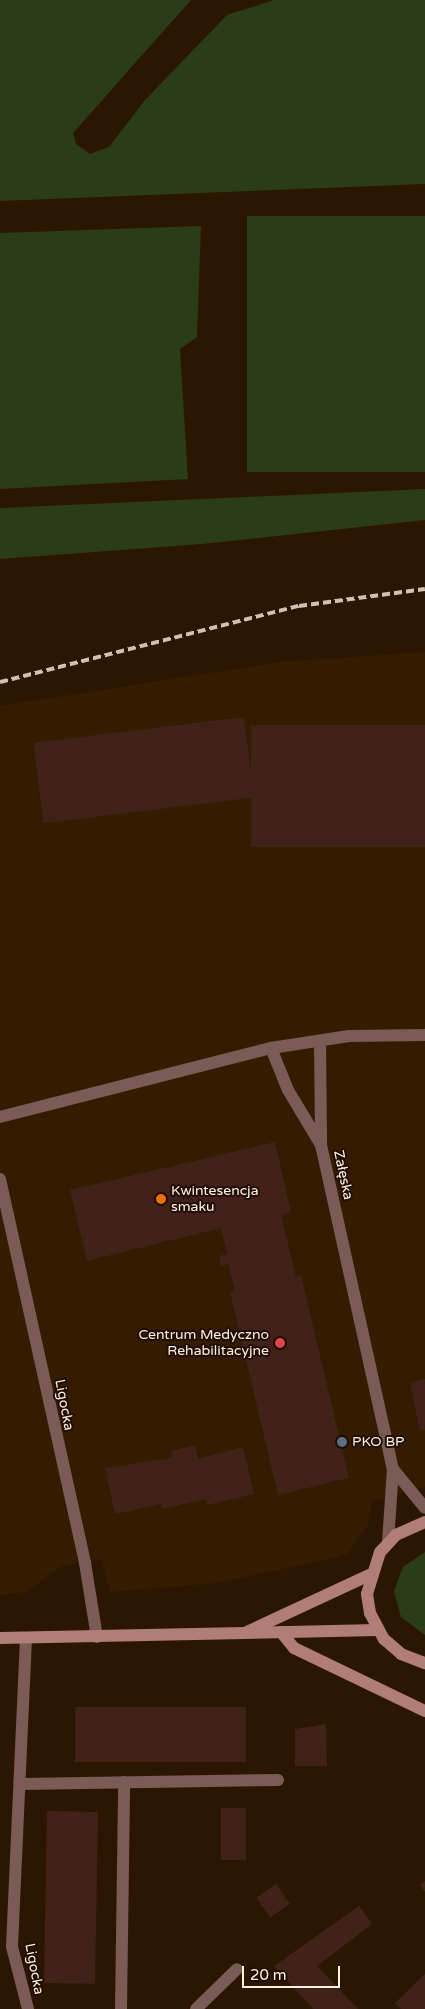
<!DOCTYPE html>
<html>
<head>
<meta charset="utf-8">
<style>
	body { margin:0 }
	#map { position:relative; width:425px; height:2009px; overflow:hidden; background:#2b1701; font-family:"Varela Round",sans-serif }
	div>[style] { position:absolute }
	[style*='--x'] { left:calc(var(--x)*1px); top:calc(var(--y)*1px); width:calc(var(--w)*1px); rotate:calc(var(--a)*1deg) }
	.built>* { inset:0; background:#351c00 }
	.green>* { inset:0; background:#2b3d18; transform-origin:0 0 }
	.building>* { inset:0; background:#402219; transform-origin:0 0 }
	.lane>* { height:12px; margin:-6px; padding:0 6px; transform-origin:6px; border-radius:6px; background:#7a5b56 }
	.street>* { height:12px; margin:-6px; padding:0 6px; transform-origin:6px; border-radius:6px; background:#7a5b56 }
	.secondary>* { height:12px; margin:-6px; padding:0 6px; transform-origin:6px; border-radius:6px; background:#b07e76 }
	.rail>* { height:4px; margin-top:-2px; transform-origin:0; background:repeating-linear-gradient(90deg,#cfc2b3 0 8px,transparent 0 12px) }
	.dots>* { width:14px; height:14px; translate:-50% -50%; box-sizing:border-box; border:2px solid #210e00; border-radius:50% }
	span { translate:-50% -50%; white-space:nowrap; text-align:center; line-height:1.15; -webkit-text-stroke:4px #210e00; paint-order:stroke }
	.street-label { font-size:14px; color:#fdf2e6 }
	.poi-label { font-size:14px; color:#fdf2e6 }
	.left { translate:0 -50%; text-align:left }
	.right { translate:-100% -50%; text-align:right }
	.scale { position:absolute; left:242px; top:1966px; width:98px; height:22px; box-sizing:border-box; border:2px solid #fdf2e6; border-top:0; padding-left:6px; font-size:15px; line-height:18px; white-space:nowrap; color:#fdf2e6; -webkit-text-stroke:4px #210e00; paint-order:stroke }
</style>
</head>
<body>
<div id="map">
	<div class="built">
		<div style="clip-path:polygon(425px 652px,425px 1487px,371px 1502px,368px 1525px,347px 1554px,338px 1557px,216px 1583px,110px 1592px,102px 1559px,62px 1566px,26px 1592px,0 1595px,0 706px,280px 662px)"></div>
	</div>
	<div class="green">
		<div style="clip-path:polygon(0 0,191px 0,73px 133px,76px 144px,90px 154px,109px 147px,145px 100px,227px 15px,274px 0,425px 0,425px 184px,0 201px)"></div>
		<div style="left:425px;top:216px;width:256px;height:178px;rotate:90deg"></div>
		<div style="clip-path:polygon(201px 226px,197px 337px,180px 349px,188px 479px,0 489px,0 233px)"></div>
		<div style="clip-path:polygon(425px 489px,425px 520px,202px 544px,0 559px,0 508px)"></div>
		<div style="clip-path:polygon(425px 1552px,425px 1635px,401px 1617px,394px 1591px,403px 1567px)"></div>
	</div>
	<div class="building">
		<div style="left:244px;top:717px;width:81px;height:212px;rotate:83deg"></div>
		<div style="left:425px;top:725px;width:122px;height:174px;rotate:90deg"></div>
		<div style="clip-path:polygon(275px 1142px,291px 1212px,281px 1215px,296px 1277px,301px 1275px,349px 1478px,278px 1495px,230px 1292px,235px 1290px,228px 1264px,221px 1266px,219px 1256px,227px 1254px,221px 1228px,87px 1261px,70px 1190px)"></div>
		<div style="clip-path:polygon(425px 1379px,425px 1430px,420px 1431px,410px 1382px)"></div>
		<div style="clip-path:polygon(195px 1445px,198px 1459px,243px 1447px,254px 1494px,207px 1505px,206px 1499px,162px 1509px,161px 1504px,115px 1514px,105px 1468px,172px 1458px,171px 1451px)"></div>
		<div style="left:75px;top:1707px;width:171px;height:55px"></div>
		<div style="clip-path:polygon(326px 1724px,327px 1766px,295px 1766px,295px 1729px)"></div>
		<div style="left:221px;top:1808px;width:25px;height:52px"></div>
		<div style="left:47px;top:1811px;width:51px;height:172px;rotate:1deg"></div>
		<div style="clip-path:polygon(425px 1881px,425px 1892px,420px 1885px)"></div>
		<div style="left:276px;top:1884px;width:24px;height:24px;rotate:55deg"></div>
		<div style="clip-path:polygon(359px 1906px,372px 1924px,317px 1966px,358px 2009px,313px 2009px,274px 1966px)"></div>
		<div style="clip-path:polygon(425px 1974px,425px 2009px,401px 2009px,395px 2003px)"></div>
	</div>
	<div class="lane">
		<div style="--x:320;--y:1041;--w:104;--a:89.4"></div>
		<div style="--x:271;--y:1048;--w:45;--a:68"></div>
		<div style="--x:288;--y:1090;--w:64;--a:59"></div>
		<div style="--x:321;--y:1145;--w:332;--a:77.5"></div>
		<div style="--x:0;--y:1117;--w:280;--a:-14.3"></div>
		<div style="--x:271;--y:1048;--w:79;--a:-8.7"></div>
		<div style="--x:349;--y:1036;--w:76;--a:-0.8"></div>
		<div style="--x:0;--y:1179;--w:393;--a:77.5"></div>
		<div style="--x:85;--y:1563;--w:75;--a:80.8"></div>
		<div style="--x:388;--y:1542;--w:73;--a:-86.1"></div>
		<div style="--x:393;--y:1469;--w:50;--a:50.6"></div>
	</div>
	<div class="street">
		<div style="--x:26;--y:1638;--w:309;--a:92.6"></div>
		<div style="--x:12;--y:1947;--w:64;--a:75.5"></div>
		<div style="--x:21;--y:1784;--w:257;--a:-0.9"></div>
		<div style="--x:121;--y:2009;--w:227;--a:-89.2"></div>
		<div style="--x:196;--y:2009;--w:57;--a:-44.3"></div>
	</div>
	<div class="secondary">
		<div style="--x:425;--y:1522;--w:32;--a:156"></div>
		<div style="--x:396;--y:1535;--w:23;--a:133"></div>
		<div style="--x:380;--y:1552;--w:44;--a:107.2"></div>
		<div style="--x:367;--y:1594;--w:19;--a:81"></div>
		<div style="--x:370;--y:1613;--w:30;--a:62"></div>
		<div style="--x:384;--y:1639;--w:23;--a:41"></div>
		<div style="--x:401;--y:1654;--w:26;--a:21"></div>
		<div style="--x:247;--y:1632;--w:135;--a:-25"></div>
		<div style="--x:281;--y:1632;--w:21;--a:51"></div>
		<div style="--x:294;--y:1648;--w:145;--a:25.7"></div>
		<div style="--x:0;--y:1638;--w:378;--a:-1.2"></div>
	</div>
	<div class="rail">
		<div style="--x:0;--y:682;--w:309;--a:-14.3"></div>
		<div style="--x:299;--y:606;--w:127;--a:-7.7"></div>
	</div>
	<div class="dots">
		<div style="left:161px;top:1199px;background:#e8710a"></div>
		<div style="left:280px;top:1343px;background:#e0444e"></div>
		<div style="left:342px;top:1442px;background:#5c6f8a"></div>
	</div>
	<div class="street-label">
		<span style="left:343px;top:1175px;rotate:78deg">Załęska</span>
		<span style="left:64px;top:1405px;rotate:79deg">Ligocka</span>
		<span style="left:34px;top:1969px;rotate:79deg">Ligocka</span>
	</div>
	<div class="poi-label">
		<span class="left" style="left:171px;top:1199px">Kwintesencja<br>smaku</span>
		<span class="right" style="left:269px;top:1343px">Centrum Medyczno<br>Rehabilitacyjne</span>
		<span class="left" style="left:352px;top:1442px">PKO BP</span>
	</div>
	<div class="scale">20 m</div>
</div>
</body>
</html>
